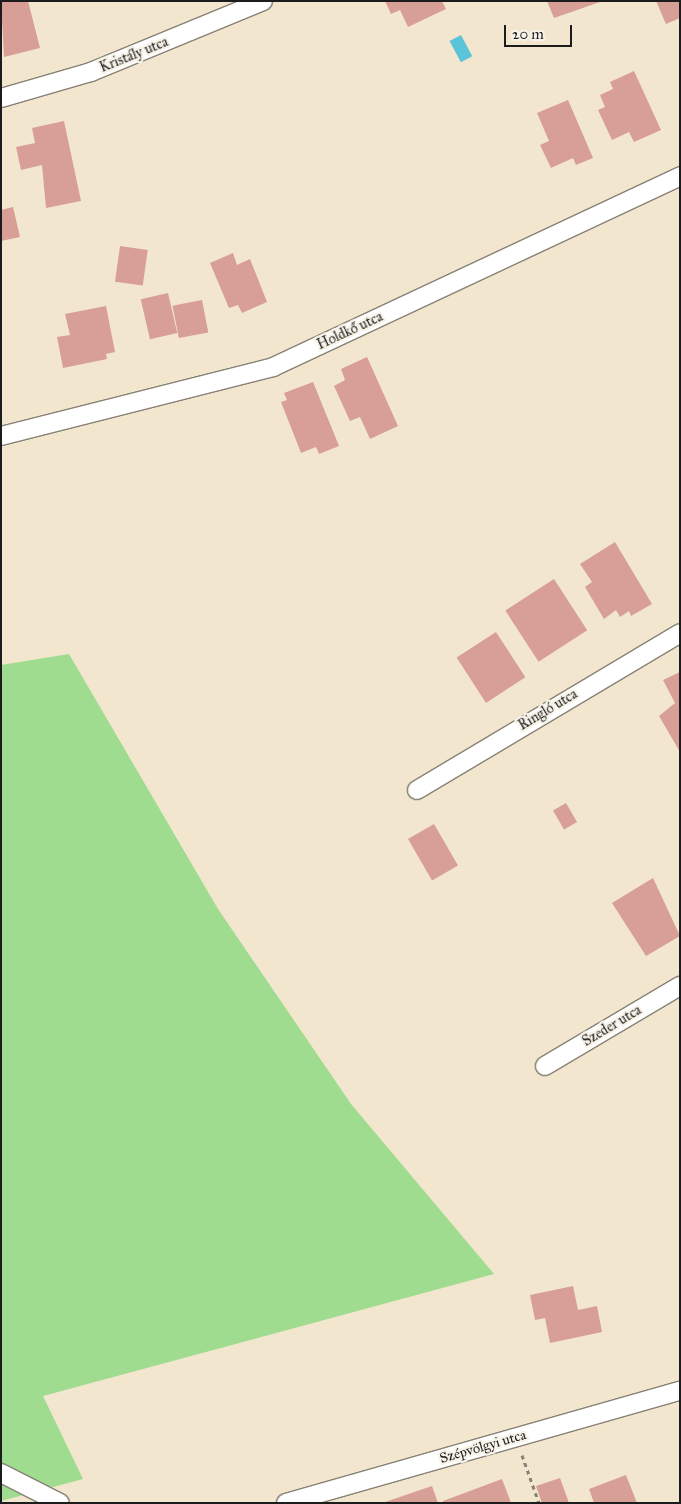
<!DOCTYPE html>
<html>
<head>
<meta charset="utf-8">
<style>
	body { margin:0 }
	#map { position:relative; width:681px; height:1504px; overflow:hidden; background:#f2e6ce; font-family:"IM FELL Great Primer",serif }
	div>[style] { position:absolute }
	[style*='--x'] { left:calc(var(--x)*1px); top:calc(var(--y)*1px); width:calc(var(--w)*1px); rotate:calc(var(--a)*1deg) }
	.green>* { inset:0; background:#9fdc90 }
	.water>* { inset:0; background:#5cc4d8; transform-origin:0 0 }
	.building>* { inset:0; background:#d89f97; transform-origin:0 0 }
	.path>* { height:3px; margin-top:-1.5px; transform-origin:0; background:repeating-linear-gradient(90deg,#878175 0 4px,transparent 0 8px) }
	.roads { filter:drop-shadow(1px 0 #878175) drop-shadow(-1px 0 #878175) drop-shadow(0 1px #878175) drop-shadow(0 -1px #878175) }
	.street>* { height:18px; margin:-9px; padding:0 9px; transform-origin:9px; border-radius:9px; background:#fff }
	span { translate:-50% -50%; white-space:nowrap; text-align:center; line-height:1.15; -webkit-text-stroke:4.5px #f7f3e8; paint-order:stroke }
	.street-label { font-size:14px; color:#1c1c1c }
	.frame { position:absolute; inset:0; border:2px solid #1c1c1c; pointer-events:none }
	.scale { position:absolute; left:504px; top:25px; width:68px; height:22px; box-sizing:border-box; border:2px solid #1c1c1c; border-top:0; padding-left:6px; font-size:15px; line-height:18px; white-space:nowrap; color:#1c1c1c; -webkit-text-stroke:4px #f7f3e8; paint-order:stroke }
</style>
</head>
<body>
<div id="map">
	<div class="green">
		<div style="clip-path:polygon(69px 654px,218px 909px,351px 1104px,494px 1274px,43px 1396px,83px 1479px,1px 1501px,1px 665px)"></div>
	</div>
	<div class="water">
		<div style="left:461px;top:35px;width:24px;height:13px;rotate:62deg"></div>
	</div>
	<div class="building">
		<div style="clip-path:polygon(1px 1px,28px 1px,40px 48px,4px 57px)"></div>
		<div style="clip-path:polygon(385px 1px,442px 1px,446px 9px,408px 27px,400px 10px,391px 14px)"></div>
		<div style="clip-path:polygon(547px 1px,603px 1px,554px 18px)"></div>
		<div style="clip-path:polygon(656px 1px,680px 1px,680px 18px,666px 24px)"></div>
		<div style="clip-path:polygon(634px 71px,661px 130px,634px 142px,629px 132px,612px 140px,598px 110px,605px 107px,600px 95px,613px 89px,610px 82px)"></div>
		<div style="clip-path:polygon(568px 100px,593px 158px,576px 165px,573px 158px,551px 168px,540px 145px,549px 141px,537px 113px)"></div>
		<div style="clip-path:polygon(64px 121px,81px 201px,46px 208px,42px 165px,21px 170px,16px 147px,35px 143px,32px 128px)"></div>
		<div style="clip-path:polygon(13px 207px,20px 237px,1px 241px,1px 210px)"></div>
		<div style="left:120px;top:246px;width:28px;height:36px;rotate:8deg"></div>
		<div style="clip-path:polygon(233px 253px,237px 265px,250px 259px,267px 302px,242px 313px,238px 305px,229px 308px,210px 263px)"></div>
		<div style="left:168px;top:293px;width:41px;height:28px;rotate:77deg"></div>
		<div style="left:202px;top:300px;width:33px;height:30px;rotate:79deg"></div>
		<div style="clip-path:polygon(106px 306px,115px 352px,106px 354px,107px 359px,63px 368px,57px 337px,70px 335px,65px 314px)"></div>
		<div style="clip-path:polygon(367px 357px,398px 426px,370px 439px,360px 417px,350px 421px,334px 386px,345px 380px,341px 369px)"></div>
		<div style="clip-path:polygon(313px 382px,339px 446px,319px 454px,316px 447px,301px 453px,281px 402px,287px 400px,284px 393px)"></div>
		<div style="clip-path:polygon(615px 542px,652px 604px,631px 616px,629px 611px,620px 617px,616px 610px,604px 619px,585px 587px,592px 582px,580px 564px)"></div>
		<div style="left:554px;top:579px;width:61px;height:58px;rotate:57deg"></div>
		<div style="left:496px;top:632px;width:54px;height:47px;rotate:57deg"></div>
		<div style="clip-path:polygon(680px 672px,680px 752px,659px 716px,675px 703px,663px 680px)"></div>
		<div style="left:566px;top:803px;width:22px;height:15px;rotate:60deg"></div>
		<div style="left:434px;top:824px;width:48px;height:30px;rotate:60deg"></div>
		<div style="clip-path:polygon(653px 878px,680px 936px,646px 956px,612px 903px)"></div>
		<div style="clip-path:polygon(573px 1286px,578px 1310px,597px 1306px,602px 1332px,550px 1343px,545px 1318px,535px 1320px,530px 1295px)"></div>
		<div style="clip-path:polygon(626px 1475px,637px 1503px,594px 1503px,589px 1489px)"></div>
		<div style="clip-path:polygon(560px 1478px,569px 1503px,542px 1503px,536px 1486px)"></div>
		<div style="clip-path:polygon(502px 1479px,511px 1503px,443px 1503px,443px 1501px)"></div>
		<div style="clip-path:polygon(432px 1486px,438px 1503px,385px 1503px,385px 1502px)"></div>
	</div>
	<div class="path">
		<div style="--x:522;--y:1455;--w:51;--a:70.5"></div>
	</div>
	<div class="roads">
		<div class="street">
			<div style="--x:1;--y:98;--w:94;--a:-16.1"></div>
			<div style="--x:91;--y:72;--w:186;--a:-22.4"></div>
			<div style="--x:1;--y:436;--w:281;--a:-14.2"></div>
			<div style="--x:273;--y:367;--w:450;--a:-25.1"></div>
			<div style="--x:417;--y:790;--w:306;--a:-30.8"></div>
			<div style="--x:545;--y:1066;--w:157;--a:-30.7"></div>
			<div style="--x:1;--y:1473;--w:66;--a:27"></div>
			<div style="--x:286;--y:1503;--w:410;--a:-15.9"></div>
		</div>
	</div>
	<div class="street-label">
		<span style="left:134px;top:55px;rotate:-22deg">Kristály utca</span>
		<span style="left:350px;top:331px;rotate:-25deg">Holdkő utca</span>
		<span style="left:548px;top:710px;rotate:-31deg">Ringló utca</span>
		<span style="left:612px;top:1026px;rotate:-31deg">Szeder utca</span>
		<span style="left:483px;top:1447px;rotate:-16deg">Szépvölgyi utca</span>
	</div>
	<div class="frame"></div>
	<div class="scale">20 m</div>
</div>
</body>
</html>
